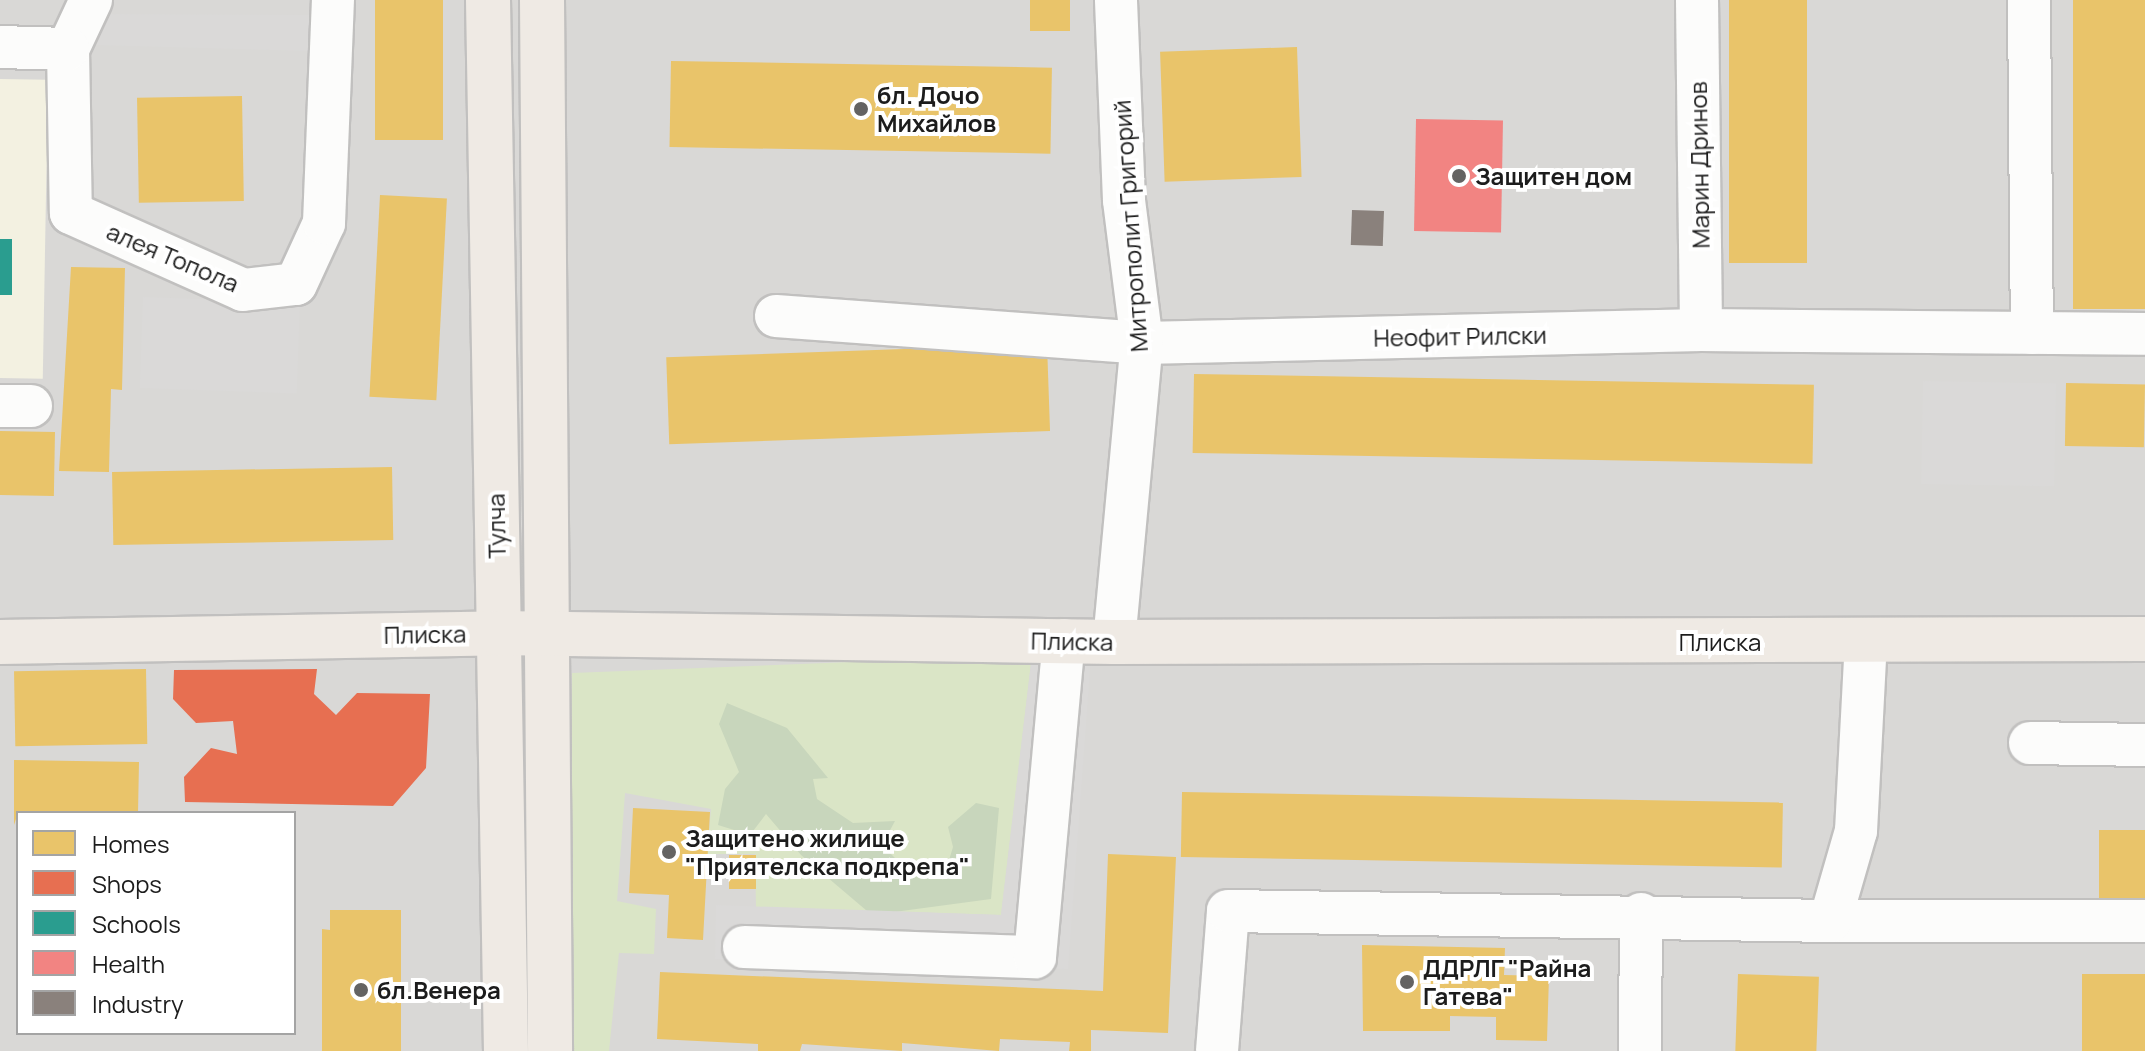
<!DOCTYPE html>
<html>
<head>
<meta charset="utf-8">
<style>
	body { margin:0 }
	#map { position:relative; width:2145px; height:1051px; overflow:hidden; background:#eae8e5; font-family:Manrope,sans-serif }
	div>[style] { position:absolute }
	[style*='--x'] { left:calc(var(--x)*1px); top:calc(var(--y)*1px); width:calc(var(--w)*1px); rotate:calc(var(--a)*1deg) }
	.residential>* { inset:0; background:#d9d8d6 }
	.education>* { inset:0; background:#f3f1e1; transform-origin:0 0 }
	.grass>* { inset:0; background:#dae5c6 }
	.forest>* { inset:0; background:#c8d6bc }
	.parking>* { inset:0; background:#dad9d8; transform-origin:0 0 }
	.homes>* { inset:0; background:#e9c46a; transform-origin:0 0 }
	.shops>* { inset:0; background:#e76f51 }
	.schools>* { inset:0; background:#2a9d8f; transform-origin:0 0 }
	.health>* { inset:0; background:#f28482; transform-origin:0 0 }
	.industry>* { inset:0; background:#8a817c; transform-origin:0 0 }
	.roads { filter:drop-shadow(2px 0 #c1c0bf) drop-shadow(-2px 0 #c1c0bf) drop-shadow(0 2px #c1c0bf) drop-shadow(0 -2px #c1c0bf) }
	.minor>* { height:42px; margin:-21px; padding:0 21px; transform-origin:21px; border-radius:21px; background:#fcfcfb }
	.major>* { height:44px; margin:-22px; padding:0 22px; transform-origin:22px; border-radius:22px; background:#efeae4 }
	.dots>* { width:22px; height:22px; translate:-50% -50%; box-sizing:border-box; border:4px solid #fff; border-radius:50% }
	span { translate:-50% -50%; white-space:nowrap; text-align:center; line-height:1.15; -webkit-text-stroke:8px #fff; paint-order:stroke }
	.poi-label { font-size:24px; color:#1c1c1c; font-weight:700 }
	.left { translate:0 -50%; text-align:left }
	.street-label { font-size:24px; color:#1c1c1c }
	.legend { position:absolute; left:16px; top:811px; width:280px; height:224px; box-sizing:border-box; background:#fff; border:2px solid #a4a4a4; margin:0; padding:10px 14px; list-style:none; font-size:24px; color:#1c1c1c }
	.legend li { display:flex; align-items:center; gap:16px; height:40px }
	.legend b { width:40px; border:2px solid #a4a4a4 }
</style>
</head>
<body>
<div id="map">
	<div class="residential">
		<div style="clip-path:polygon(evenodd,0 0,2145px 0,2145px 1051px,0 1051px,0 0,18px 813px,294px 813px,294px 1033px,18px 1033px,18px 813px)"></div>
	</div>
	<div class="education">
		<div style="left:0;top:79px;width:48px;height:299px;rotate:1deg"></div>
	</div>
	<div class="grass">
		<div style="clip-path:polygon(1032px 655px,1001px 915px,756px 907px,755px 854px,707px 854px,711px 809px,625px 793px,617px 901px,656px 909px,654px 954px,619px 953px,609px 1051px,566px 1051px,572px 673px)"></div>
	</div>
	<div class="forest">
		<div style="clip-path:polygon(727px 703px,787px 728px,828px 778px,813px 779px,817px 799px,853px 823px,895px 821px,882px 845px,897px 860px,925px 861px,943px 880px,953px 847px,948px 827px,976px 803px,999px 808px,991px 899px,894px 912px,880px 922px,801px 855px,766px 814px,750px 835px,718px 825px,725px 789px,739px 772px,719px 724px)"></div>
	</div>
	<div class="parking">
		<div style="clip-path:polygon(93px 14px,309px 15px,309px 51px,94px 45px)"></div>
		<div style="left:143px;top:297px;width:157px;height:91px;rotate:2deg"></div>
		<div style="left:1923px;top:381px;width:133px;height:103px;rotate:1deg"></div>
		<div style="clip-path:polygon(1032px 655px,1091px 656px,1068px 969px,715px 959px,716px 905px,1001px 915px)"></div>
	</div>
	<div class="homes">
		<div style="left:375px;top:0;width:68px;height:140px"></div>
		<div style="left:1030px;top:0;width:40px;height:31px"></div>
		<div style="left:1729px;top:0;width:78px;height:263px"></div>
		<div style="left:2073px;top:0;width:72px;height:309px"></div>
		<div style="left:1297px;top:47px;width:130px;height:137px;rotate:88deg"></div>
		<div style="left:671px;top:61px;width:381px;height:86px;rotate:1deg"></div>
		<div style="left:242px;top:96px;width:105px;height:105px;rotate:89deg"></div>
		<div style="left:380px;top:195px;width:67px;height:202px;rotate:3deg"></div>
		<div style="clip-path:polygon(71px 267px,125px 268px,122px 390px,111px 389px,109px 472px,59px 471px)"></div>
		<div style="left:1047px;top:344px;width:87px;height:381px;rotate:88deg"></div>
		<div style="left:1194px;top:374px;width:620px;height:79px;rotate:1deg"></div>
		<div style="left:2066px;top:383px;width:79px;height:63px;rotate:1deg"></div>
		<div style="left:0;top:431px;width:55px;height:64px;rotate:1deg"></div>
		<div style="left:392px;top:467px;width:73px;height:280px;rotate:89deg"></div>
		<div style="left:146px;top:669px;width:75px;height:132px;rotate:89deg"></div>
		<div style="clip-path:polygon(14px 760px,139px 762px,138px 813px,18px 813px,14px 825px)"></div>
		<div style="left:1182px;top:792px;width:601px;height:65px;rotate:1deg"></div>
		<div style="clip-path:polygon(633px 808px,710px 812px,703px 940px,667px 938px,669px 895px,629px 893px)"></div>
		<div style="left:2099px;top:830px;width:46px;height:74px"></div>
		<div style="clip-path:polygon(1108px 854px,1176px 857px,1168px 1033px,1091px 1030px,1091px 1051px,1069px 1051px,1070px 1042px,1000px 1039px,999px 1051px,902px 1043px,902px 1051px,802px 1044px,800px 1051px,758px 1051px,758px 1044px,657px 1039px,660px 972px,1103px 991px)"></div>
		<div style="left:729px;top:855px;width:27px;height:34px"></div>
		<div style="clip-path:polygon(330px 910px,401px 910px,401px 1051px,322px 1051px,322px 929px,330px 930px)"></div>
		<div style="clip-path:polygon(1362px 945px,1505px 948px,1504px 975px,1549px 976px,1547px 1041px,1496px 1040px,1496px 1017px,1450px 1016px,1450px 1031px,1363px 1031px)"></div>
		<div style="left:1738px;top:974px;width:81px;height:77px;rotate:2deg"></div>
		<div style="left:2082px;top:974px;width:63px;height:77px"></div>
	</div>
	<div class="shops">
		<div style="clip-path:polygon(317px 669px,314px 694px,336px 715px,357px 693px,430px 694px,426px 768px,393px 806px,185px 802px,184px 777px,211px 748px,237px 754px,233px 721px,196px 723px,173px 699px,174px 670px)"></div>
	</div>
	<div class="schools">
		<div style="left:0;top:239px;width:12px;height:56px"></div>
	</div>
	<div class="health">
		<div style="left:1416px;top:119px;width:87px;height:112px;rotate:1deg"></div>
	</div>
	<div class="industry">
		<div style="left:1352px;top:210px;width:32px;height:35px;rotate:2deg"></div>
	</div>
	<div class="roads">
		<div class="minor">
			<div style="--x:91;--y:0;--w:54;--a:115.1"></div>
			<div style="--x:68;--y:49;--w:164;--a:89"></div>
			<div style="--x:71;--y:213;--w:188;--a:24.1"></div>
			<div style="--x:243;--y:290;--w:53;--a:-6.5"></div>
			<div style="--x:296;--y:284;--w:67;--a:-65.3"></div>
			<div style="--x:324;--y:223;--w:223;--a:-87.7"></div>
			<div style="--x:1697;--y:0;--w:330;--a:89.3"></div>
			<div style="--x:2029;--y:0;--w:333;--a:89.5"></div>
			<div style="--x:0;--y:47;--w:68;--a:1.7"></div>
			<div style="--x:776;--y:316;--w:367;--a:4.2"></div>
			<div style="--x:1142;--y:343;--w:559;--a:-1.33"></div>
			<div style="--x:1701;--y:330;--w:444;--a:0.5"></div>
			<div style="--x:0;--y:406;--w:31;--a:0"></div>
			<div style="--x:1114;--y:642;--w:300;--a:-84.7"></div>
			<div style="--x:1142;--y:343;--w:144;--a:-97.2"></div>
			<div style="--x:1124;--y:200;--w:200;--a:-92.3"></div>
			<div style="--x:2030;--y:743;--w:115;--a:1"></div>
			<div style="--x:1830;--y:921;--w:315;--a:0"></div>
			<div style="--x:744;--y:947;--w:291;--a:2"></div>
			<div style="--x:1035;--y:957;--w:318;--a:-84.8"></div>
			<div style="--x:1217;--y:1051;--w:140;--a:-85.5"></div>
			<div style="--x:1228;--y:911;--w:602;--a:0.95"></div>
			<div style="--x:1830;--y:921;--w:94;--a:-73.9"></div>
			<div style="--x:1856;--y:831;--w:189;--a:-87"></div>
			<div style="--x:1640;--y:1051;--w:137;--a:-89.6"></div>
		</div>
		<div class="major">
			<div style="--x:488;--y:0;--w:1051;--a:89.02"></div>
			<div style="--x:542;--y:0;--w:1051;--a:89.56"></div>
			<div style="--x:0;--y:642;--w:498;--a:-1"></div>
			<div style="--x:498;--y:633;--w:616;--a:0.84"></div>
			<div style="--x:1114;--y:642;--w:1031;--a:-0.17"></div>
		</div>
	</div>
	<div class="dots">
		<div style="left:861px;top:109px;background:#646362"></div>
		<div style="left:1459px;top:176px;background:#646362"></div>
		<div style="left:669px;top:852px;background:#646362"></div>
		<div style="left:1407px;top:982px;background:#646362"></div>
		<div style="left:361px;top:990px;background:#646362"></div>
	</div>
	<div class="poi-label">
		<span class="left" style="left:877px;top:109px">бл. Дочо<br>Михайлов</span>
		<span class="left" style="left:1475px;top:176px">Защитен дом</span>
		<span class="left" style="left:685px;top:852px">Защитено жилище<br>"Приятелска подкрепа"</span>
		<span class="left" style="left:1423px;top:982px">ДДРЛГ "Райна<br>Гатева"</span>
		<span class="left" style="left:377px;top:990px">бл.Венера</span>
	</div>
	<div class="street-label">
		<span style="left:1699px;top:165px;rotate:-91deg">Марин Дринов</span>
		<span style="left:1130px;top:226px;rotate:-94deg">Митрополит Григорий</span>
		<span style="left:173px;top:257px;rotate:23deg">алея Топола</span>
		<span style="left:1460px;top:336px;rotate:-1deg">Неофит Рилски</span>
		<span style="left:496px;top:526px;rotate:-91deg">Тулча</span>
		<span style="left:425px;top:634px;rotate:-1deg">Плиска</span>
		<span style="left:1072px;top:641px;rotate:1deg">Плиска</span>
		<span style="left:1720px;top:642px">Плиска</span>
	</div>
	<ul class="legend">
	<li><b style="height:22px;background:#e9c46a"></b>Homes</li>
	<li><b style="height:22px;background:#e76f51"></b>Shops</li>
	<li><b style="height:22px;background:#2a9d8f"></b>Schools</li>
	<li><b style="height:22px;background:#f28482"></b>Health</li>
	<li><b style="height:22px;background:#8a817c"></b>Industry</li>
	</ul>
</div>
</body>
</html>
